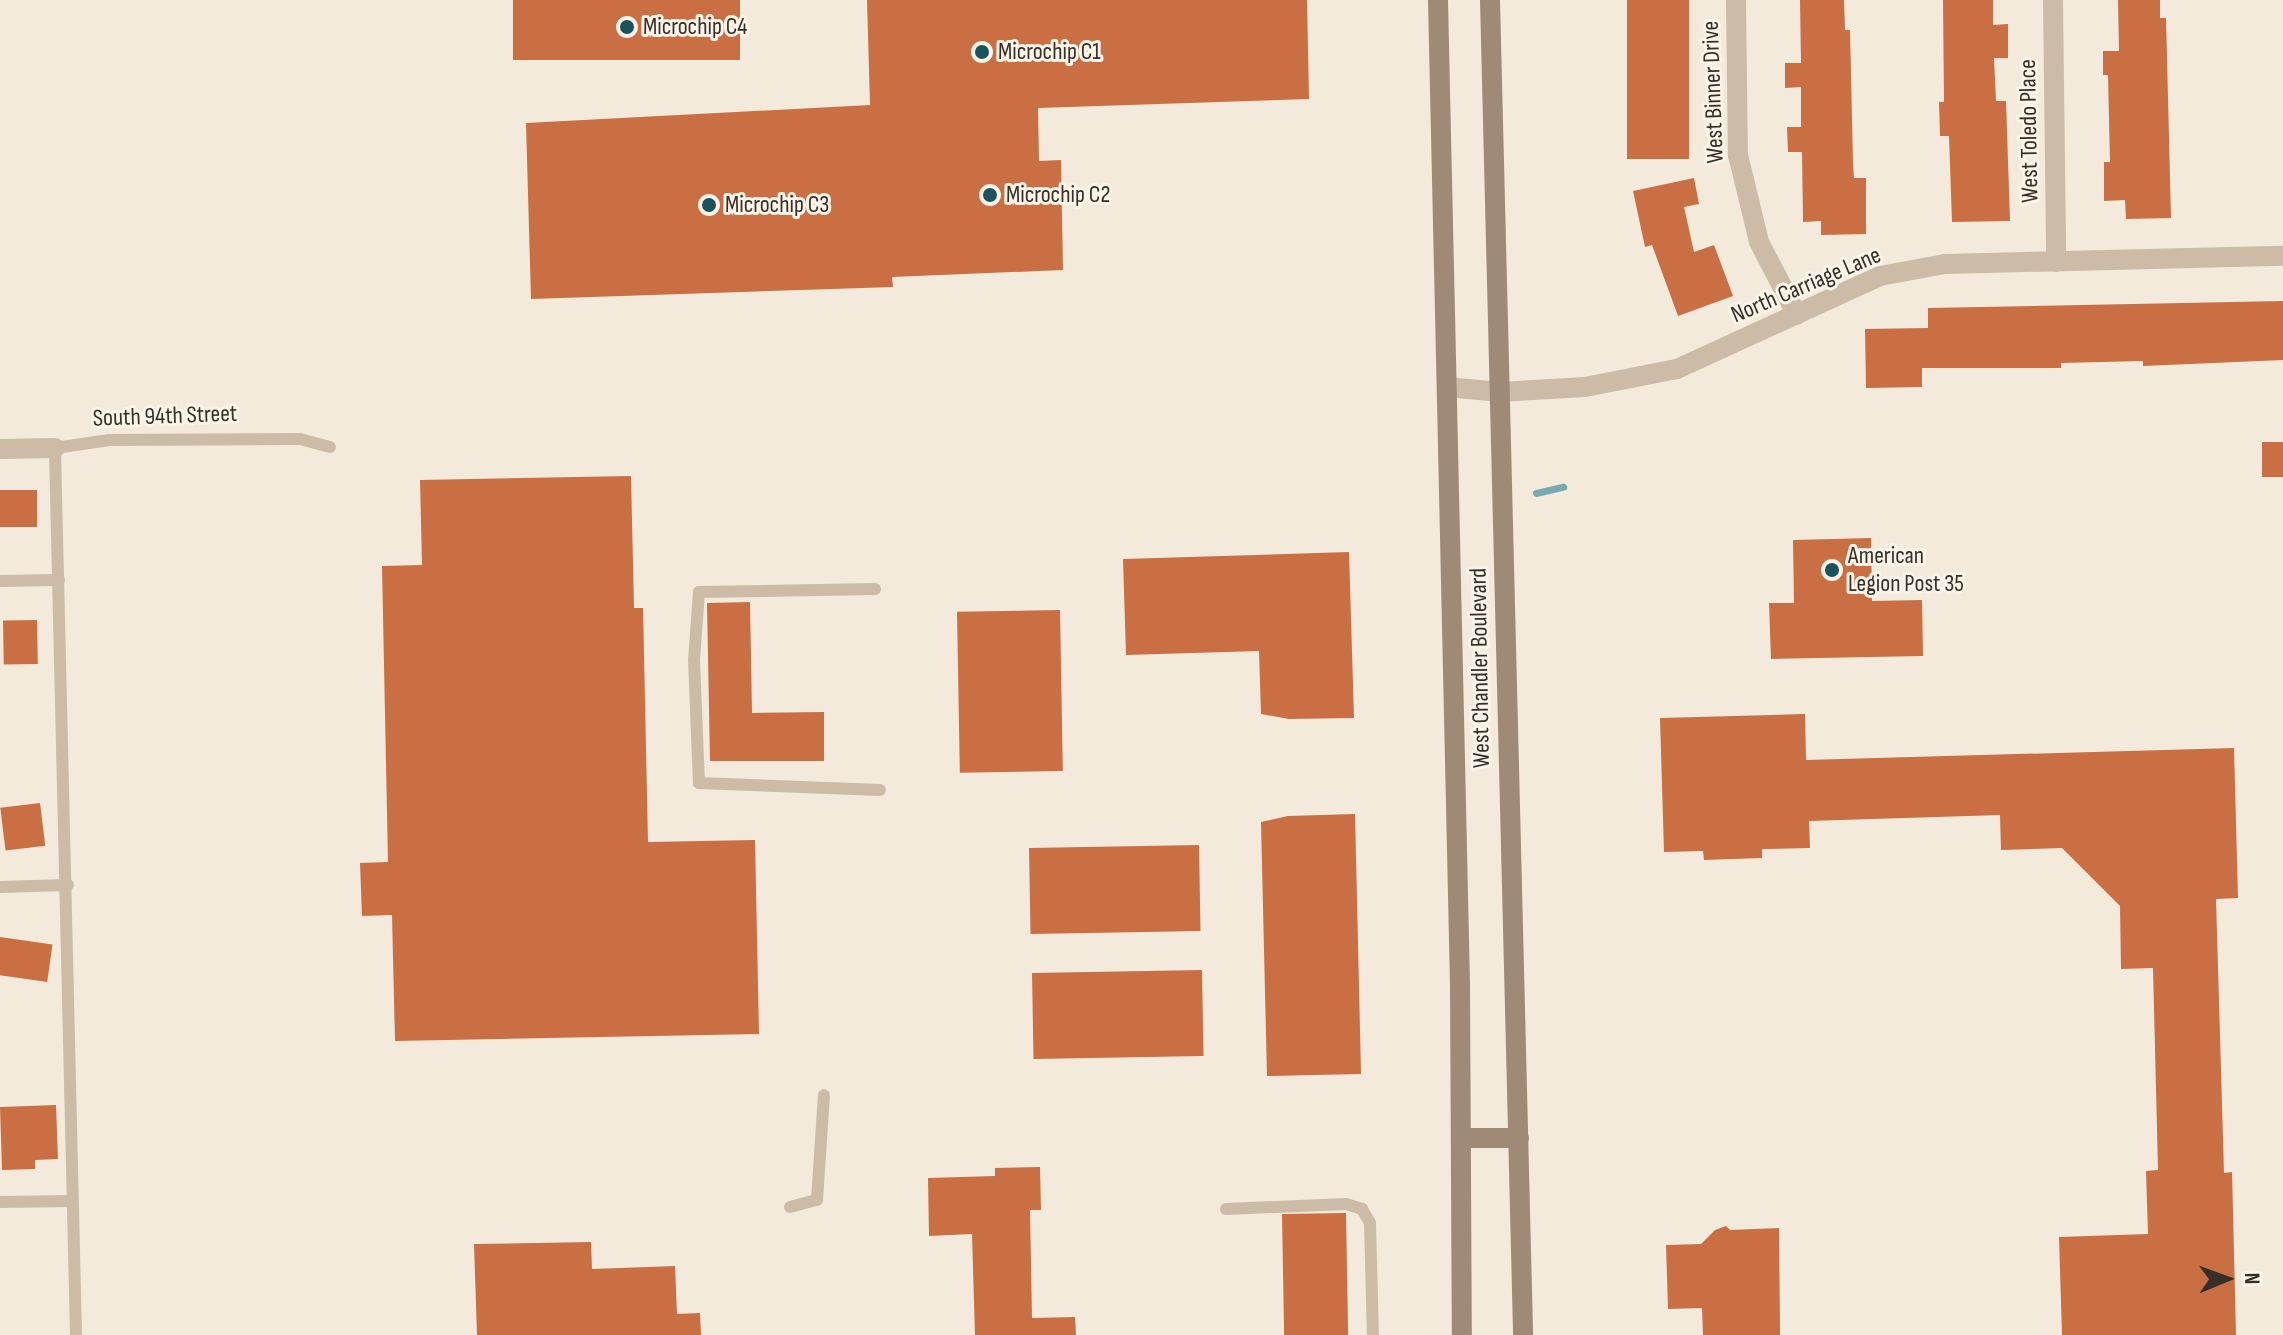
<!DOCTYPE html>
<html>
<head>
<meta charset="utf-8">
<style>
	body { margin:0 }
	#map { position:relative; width:2283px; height:1335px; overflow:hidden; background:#f3eadc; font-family:"Sofia Sans Condensed",sans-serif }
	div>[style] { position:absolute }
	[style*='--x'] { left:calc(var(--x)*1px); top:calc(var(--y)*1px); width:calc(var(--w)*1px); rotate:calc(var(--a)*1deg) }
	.stream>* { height:7px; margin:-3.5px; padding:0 3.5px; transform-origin:3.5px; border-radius:3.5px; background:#7aaab1 }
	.building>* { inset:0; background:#ca6e43; transform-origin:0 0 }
	.service>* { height:12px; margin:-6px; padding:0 6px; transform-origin:6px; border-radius:6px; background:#ccbba7 }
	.minor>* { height:20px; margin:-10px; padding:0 10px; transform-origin:10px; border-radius:10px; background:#ccbba7 }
	.secondary>* { height:20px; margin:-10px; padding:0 10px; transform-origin:10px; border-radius:10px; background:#9f8a78 }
	.dots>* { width:22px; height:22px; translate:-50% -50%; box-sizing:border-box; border:4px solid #faf3e8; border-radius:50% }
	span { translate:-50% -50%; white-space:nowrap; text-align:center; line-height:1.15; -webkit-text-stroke:6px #faf3e8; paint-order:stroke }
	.poi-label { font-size:24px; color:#382e28 }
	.left { translate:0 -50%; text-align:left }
	.street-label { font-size:24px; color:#382e28 }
	.north { position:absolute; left:2187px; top:1239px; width:80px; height:80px; -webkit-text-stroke:6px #faf3e8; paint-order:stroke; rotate:89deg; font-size:22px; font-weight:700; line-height:32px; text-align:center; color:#382e28 }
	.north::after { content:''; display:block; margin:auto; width:28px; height:36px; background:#382e28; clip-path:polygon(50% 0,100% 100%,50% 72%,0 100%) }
</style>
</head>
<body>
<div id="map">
	<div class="stream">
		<div style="--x:1536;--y:493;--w:28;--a:-13"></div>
	</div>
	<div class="building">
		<div style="left:513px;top:0;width:227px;height:60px"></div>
		<div style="clip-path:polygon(867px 0,1307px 0,1309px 99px,1038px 108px,1039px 161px,1061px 160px,1063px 270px,892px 277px,893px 287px,531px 299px,526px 123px,870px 105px)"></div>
		<div style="left:1627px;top:0;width:62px;height:159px"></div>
		<div style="clip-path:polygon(1800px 0,1844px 0,1845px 30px,1850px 30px,1853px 164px,1854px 178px,1866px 178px,1866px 234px,1821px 235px,1821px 221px,1803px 222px,1802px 152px,1788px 152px,1787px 127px,1801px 127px,1801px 87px,1785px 88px,1785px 63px,1801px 63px)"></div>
		<div style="clip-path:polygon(1943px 0,1993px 0,1993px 25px,2008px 24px,2008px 58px,1994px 58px,1996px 101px,2006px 101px,2010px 221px,1952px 222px,1949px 136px,1940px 136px,1939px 102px,1944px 102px)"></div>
		<div style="clip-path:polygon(2118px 0,2160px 0,2160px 18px,2166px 18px,2171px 218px,2126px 219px,2125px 200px,2104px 201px,2104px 162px,2110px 162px,2108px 75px,2103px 75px,2103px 51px,2119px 51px)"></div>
		<div style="clip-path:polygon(1694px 178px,1699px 204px,1684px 207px,1694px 252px,1714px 245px,1733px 296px,1678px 316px,1652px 245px,1645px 247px,1633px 191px)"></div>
		<div style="clip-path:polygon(2283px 301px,2283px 360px,2143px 366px,2143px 361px,2061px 363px,2061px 368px,1922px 368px,1922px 387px,1866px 388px,1865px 329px,1928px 328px,1928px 308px)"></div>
		<div style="left:2262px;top:442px;width:21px;height:35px"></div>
		<div style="clip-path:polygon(631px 476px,634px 608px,643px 608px,648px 842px,755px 840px,759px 1034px,395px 1041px,392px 915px,362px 916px,360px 863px,388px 862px,382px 566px,422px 565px,420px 480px)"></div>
		<div style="left:37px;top:490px;width:37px;height:37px;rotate:90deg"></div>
		<div style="clip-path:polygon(1871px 538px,1872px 601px,1922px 600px,1923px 656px,1771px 659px,1769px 603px,1794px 603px,1793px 540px)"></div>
		<div style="clip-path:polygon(1349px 552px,1354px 718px,1289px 719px,1261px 714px,1259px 651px,1126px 655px,1123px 559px)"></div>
		<div style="clip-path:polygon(750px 602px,752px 713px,824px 712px,824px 761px,710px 761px,707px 603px)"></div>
		<div style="left:1060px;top:610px;width:161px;height:103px;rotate:89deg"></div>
		<div style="left:37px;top:620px;width:44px;height:34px;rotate:89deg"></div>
		<div style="clip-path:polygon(1805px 714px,1806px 760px,2234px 748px,2238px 898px,2216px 899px,2224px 1173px,2232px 1172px,2236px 1335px,2062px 1335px,2059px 1237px,2148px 1234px,2146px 1171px,2158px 1170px,2153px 968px,2121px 969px,2120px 906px,2062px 848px,2001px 850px,2000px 815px,1809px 821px,1810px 848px,1762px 849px,1762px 858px,1704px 860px,1703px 851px,1664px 852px,1660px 718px)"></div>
		<div style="left:40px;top:803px;width:43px;height:40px;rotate:83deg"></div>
		<div style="clip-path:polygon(1355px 814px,1361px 1074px,1267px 1076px,1261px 822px,1288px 816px)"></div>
		<div style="left:1199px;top:845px;width:86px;height:170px;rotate:89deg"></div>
		<div style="left:0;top:937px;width:53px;height:38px;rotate:8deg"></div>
		<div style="left:1202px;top:970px;width:86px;height:170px;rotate:89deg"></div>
		<div style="clip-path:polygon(56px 1105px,58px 1159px,35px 1160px,35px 1169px,2px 1170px,0 1107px)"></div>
		<div style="clip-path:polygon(1040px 1167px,1041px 1210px,1030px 1210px,1032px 1318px,1075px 1317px,1076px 1335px,975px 1335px,972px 1234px,929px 1236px,928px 1178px,995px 1176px,995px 1168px)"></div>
		<div style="left:1346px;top:1213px;width:122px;height:64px;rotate:89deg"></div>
		<div style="clip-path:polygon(1726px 1226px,1730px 1230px,1779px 1228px,1780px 1335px,1703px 1335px,1702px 1308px,1668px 1309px,1666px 1245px,1701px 1244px,1715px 1230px)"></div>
		<div style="clip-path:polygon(591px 1242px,592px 1269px,675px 1266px,677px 1314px,700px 1313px,701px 1335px,477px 1335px,474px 1244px)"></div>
	</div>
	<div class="service">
		<div style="--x:0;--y:581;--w:59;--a:-1"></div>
		<div style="--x:875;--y:589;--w:176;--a:179"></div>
		<div style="--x:699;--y:592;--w:68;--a:94.2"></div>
		<div style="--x:694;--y:660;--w:123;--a:87.7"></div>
		<div style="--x:699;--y:783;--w:181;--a:2.2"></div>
		<div style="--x:0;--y:887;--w:68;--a:-1.7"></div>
		<div style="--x:0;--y:1202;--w:72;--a:-0.8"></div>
		<div style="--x:790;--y:1207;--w:28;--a:-15"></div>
		<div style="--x:817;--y:1200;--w:105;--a:-86.2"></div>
		<div style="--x:1226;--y:1209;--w:120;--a:-2.4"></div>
		<div style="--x:1346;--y:1204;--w:17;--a:17"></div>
		<div style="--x:1362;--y:1209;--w:16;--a:60"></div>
		<div style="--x:1370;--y:1223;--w:112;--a:88.5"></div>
		<div style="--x:76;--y:1335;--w:887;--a:-91.36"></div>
		<div style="--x:55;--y:448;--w:55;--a:-8.4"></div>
		<div style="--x:109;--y:440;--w:191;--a:-0.3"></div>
		<div style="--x:300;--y:439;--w:31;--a:15"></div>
	</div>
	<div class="minor">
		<div style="--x:1736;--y:0;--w:155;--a:89.3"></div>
		<div style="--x:1738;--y:155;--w:89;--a:76.4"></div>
		<div style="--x:1759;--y:242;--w:82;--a:62.5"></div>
		<div style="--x:2053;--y:0;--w:262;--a:89.3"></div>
		<div style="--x:1447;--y:387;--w:53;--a:5.4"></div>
		<div style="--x:1500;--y:392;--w:85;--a:-3.4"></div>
		<div style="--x:1585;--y:387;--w:94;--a:-11.1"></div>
		<div style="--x:1677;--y:369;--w:223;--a:-24.6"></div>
		<div style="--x:1880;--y:276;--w:66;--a:-10.5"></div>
		<div style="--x:1945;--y:264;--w:338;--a:-1.4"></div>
		<div style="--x:0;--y:449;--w:55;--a:-1"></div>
	</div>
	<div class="secondary">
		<div style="--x:1438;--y:0;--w:985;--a:88.72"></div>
		<div style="--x:1460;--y:985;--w:350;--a:89.7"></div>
		<div style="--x:1490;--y:0;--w:1335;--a:88.58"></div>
		<div style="--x:1461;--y:1138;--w:58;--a:0"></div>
	</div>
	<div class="dots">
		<div style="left:627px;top:27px;background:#1c525b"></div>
		<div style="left:982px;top:52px;background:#1c525b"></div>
		<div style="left:990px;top:195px;background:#1c525b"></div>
		<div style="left:709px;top:205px;background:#1c525b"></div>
		<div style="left:1832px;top:570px;background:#1c525b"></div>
	</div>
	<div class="poi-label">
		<span class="left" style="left:643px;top:27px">Microchip C4</span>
		<span class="left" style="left:998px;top:52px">Microchip C1</span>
		<span class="left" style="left:1006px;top:195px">Microchip C2</span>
		<span class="left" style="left:725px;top:205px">Microchip C3</span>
		<span class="left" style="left:1848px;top:570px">American<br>Legion Post 35</span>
	</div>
	<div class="street-label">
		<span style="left:1713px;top:92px;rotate:-92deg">West Binner Drive</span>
		<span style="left:2029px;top:131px;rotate:-91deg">West Toledo Place</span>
		<span style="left:1806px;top:285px;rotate:-23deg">North Carriage Lane</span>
		<span style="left:165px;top:416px;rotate:-2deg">South 94th Street</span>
		<span style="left:1480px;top:668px;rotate:-91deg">West Chandler Boulevard</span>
	</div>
	<div class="north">N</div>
</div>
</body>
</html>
